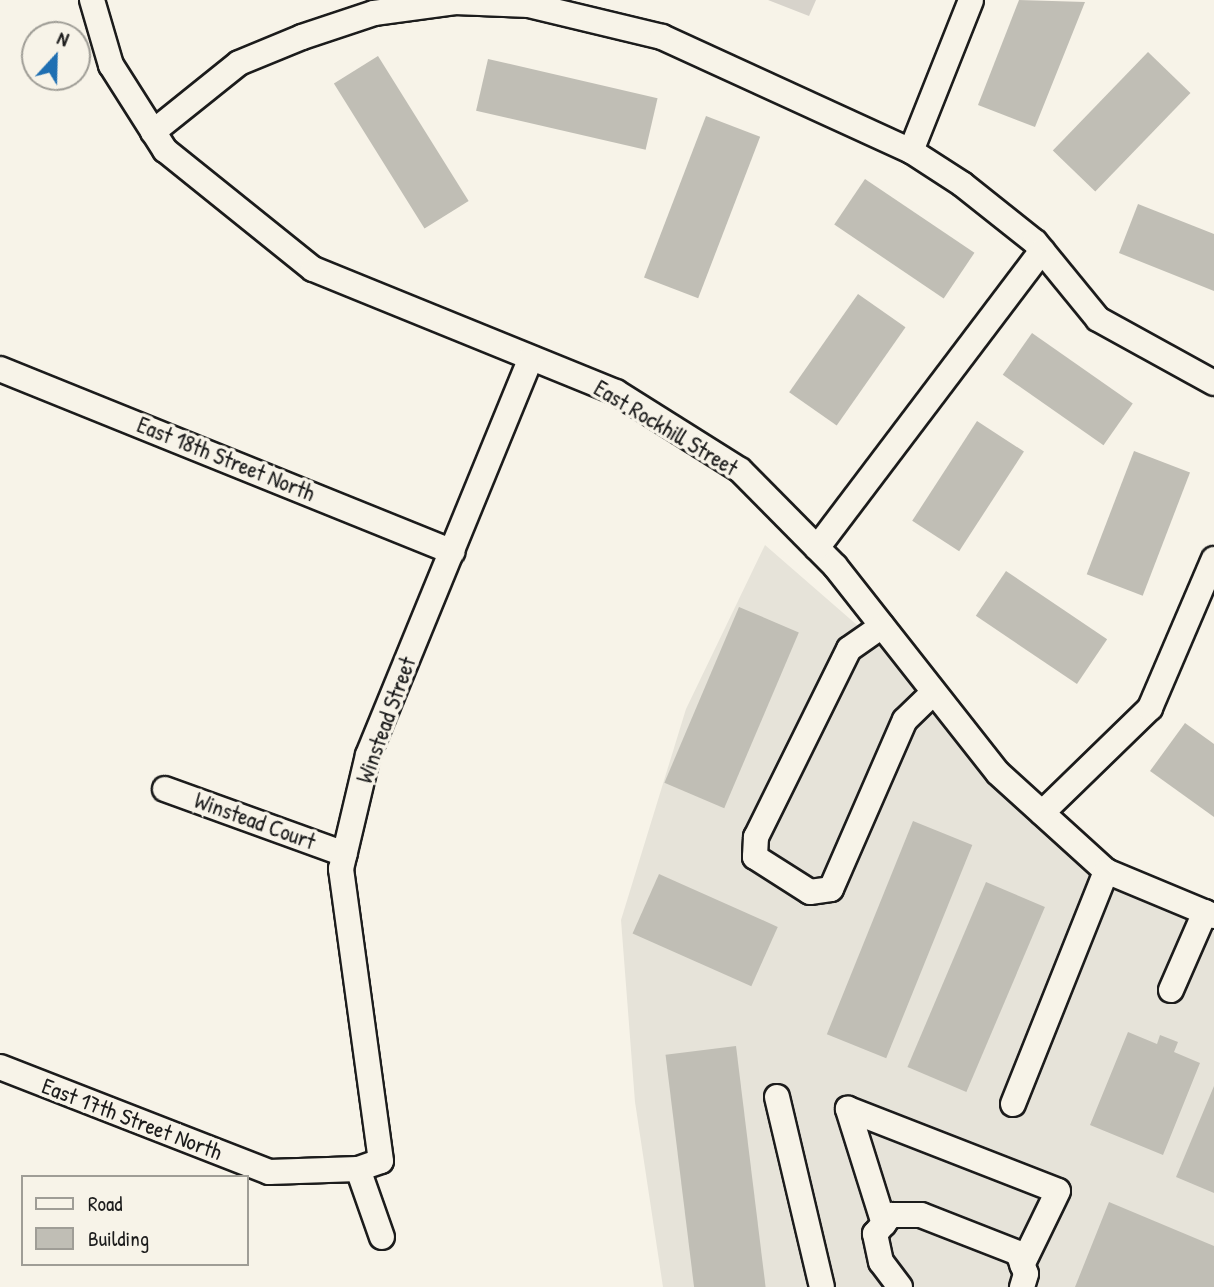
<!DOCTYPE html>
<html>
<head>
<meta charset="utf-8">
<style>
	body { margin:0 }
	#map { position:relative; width:1214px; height:1287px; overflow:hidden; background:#f7f3e8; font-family:"Patrick Hand",sans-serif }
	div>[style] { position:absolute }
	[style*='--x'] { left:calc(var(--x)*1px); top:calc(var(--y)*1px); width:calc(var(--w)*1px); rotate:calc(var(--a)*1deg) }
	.built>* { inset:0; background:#e6e3d9 }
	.green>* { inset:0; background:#d7d3cb }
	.building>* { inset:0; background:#c0beb5; transform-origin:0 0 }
	.roads { filter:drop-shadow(2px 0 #1c1c1c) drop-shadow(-2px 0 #1c1c1c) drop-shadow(0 2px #1c1c1c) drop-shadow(0 -2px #1c1c1c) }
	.minor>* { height:24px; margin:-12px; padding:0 12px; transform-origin:12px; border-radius:12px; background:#f7f3e8 }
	span { translate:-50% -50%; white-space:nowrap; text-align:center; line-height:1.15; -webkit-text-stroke:7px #f7f3e8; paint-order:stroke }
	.street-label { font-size:23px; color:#1c1c1c }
	.legend { position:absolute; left:21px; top:1175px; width:228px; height:91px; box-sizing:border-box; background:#f7f3e8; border:2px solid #9f9d96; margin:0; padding:9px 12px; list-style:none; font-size:21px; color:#1c1c1c }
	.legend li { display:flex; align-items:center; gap:14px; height:35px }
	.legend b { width:35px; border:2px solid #9f9d96 }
	.north { position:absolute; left:21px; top:21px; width:70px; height:70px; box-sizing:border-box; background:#f7f3e8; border:2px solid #9f9d96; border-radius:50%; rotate:22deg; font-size:19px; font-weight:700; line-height:28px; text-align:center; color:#1c1c1c }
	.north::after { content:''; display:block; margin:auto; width:24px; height:32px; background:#1f6fb2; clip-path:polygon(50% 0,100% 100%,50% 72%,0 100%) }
</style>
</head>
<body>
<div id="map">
	<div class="built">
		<div style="clip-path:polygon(765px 545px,934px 692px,1106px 871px,1214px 915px,1214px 1287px,663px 1287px,635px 1102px,621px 920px,686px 709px)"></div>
	</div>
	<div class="green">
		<div style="clip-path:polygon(768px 0,816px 0,809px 16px)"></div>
	</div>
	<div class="building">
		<div style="clip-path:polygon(1019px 0,1085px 2px,1035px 127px,978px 105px)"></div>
		<div style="left:1148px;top:52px;width:59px;height:137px;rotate:44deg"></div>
		<div style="left:378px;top:56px;width:171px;height:52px;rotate:58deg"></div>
		<div style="left:488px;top:59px;width:174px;height:53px;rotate:13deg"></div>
		<div style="left:706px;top:116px;width:58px;height:173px;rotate:21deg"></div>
		<div style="left:865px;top:179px;width:132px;height:55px;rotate:34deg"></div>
		<div style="clip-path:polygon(1138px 204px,1214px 234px,1214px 291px,1119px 253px)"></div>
		<div style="left:858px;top:294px;width:58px;height:120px;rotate:35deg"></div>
		<div style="left:1032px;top:333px;width:123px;height:51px;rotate:35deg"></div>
		<div style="left:977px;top:421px;width:56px;height:119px;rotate:33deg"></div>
		<div style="left:1134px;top:451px;width:60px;height:132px;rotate:21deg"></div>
		<div style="left:1006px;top:571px;width:122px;height:54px;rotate:34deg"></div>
		<div style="left:739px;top:607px;width:65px;height:191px;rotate:23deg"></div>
		<div style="clip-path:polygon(1185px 723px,1214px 744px,1214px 817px,1150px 771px)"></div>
		<div style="left:913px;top:821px;width:64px;height:230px;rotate:22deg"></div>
		<div style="left:659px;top:874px;width:130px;height:65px;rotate:24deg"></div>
		<div style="left:986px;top:882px;width:64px;height:201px;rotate:23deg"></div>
		<div style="clip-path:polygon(1128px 1032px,1157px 1044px,1160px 1035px,1178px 1042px,1174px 1052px,1200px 1063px,1163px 1155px,1090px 1125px)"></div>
		<div style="left:736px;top:1046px;width:243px;height:71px;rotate:83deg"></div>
		<div style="clip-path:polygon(1214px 1086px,1214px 1193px,1176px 1177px)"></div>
		<div style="clip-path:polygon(1109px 1202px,1214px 1246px,1214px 1287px,1075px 1287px)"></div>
	</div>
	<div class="roads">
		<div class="minor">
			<div style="--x:92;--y:0;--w:68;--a:73.7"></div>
			<div style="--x:111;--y:65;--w:101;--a:57.6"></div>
			<div style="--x:165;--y:150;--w:190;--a:38.8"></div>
			<div style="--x:313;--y:269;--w:327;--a:22.1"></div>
			<div style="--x:616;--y:392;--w:146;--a:32.2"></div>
			<div style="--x:740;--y:470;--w:135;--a:45.3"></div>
			<div style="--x:835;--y:566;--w:263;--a:51.8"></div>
			<div style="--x:998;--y:773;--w:146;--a:42.2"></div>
			<div style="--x:1106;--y:871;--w:117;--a:22.6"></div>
			<div style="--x:153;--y:132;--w:110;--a:-38.7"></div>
			<div style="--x:239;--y:63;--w:68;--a:-22.4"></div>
			<div style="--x:302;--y:37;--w:76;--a:-18.4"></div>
			<div style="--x:374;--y:13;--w:82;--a:-7.7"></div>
			<div style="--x:455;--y:2;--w:74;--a:2.3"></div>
			<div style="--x:529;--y:5;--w:137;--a:13.5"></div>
			<div style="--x:662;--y:37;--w:274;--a:24.6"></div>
			<div style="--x:911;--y:151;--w:61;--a:32.9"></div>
			<div style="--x:962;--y:184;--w:93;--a:38.5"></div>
			<div style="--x:1035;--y:242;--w:99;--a:50.7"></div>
			<div style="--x:1098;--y:319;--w:132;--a:28.9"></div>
			<div style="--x:911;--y:151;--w:162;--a:-68.3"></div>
			<div style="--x:0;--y:369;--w:488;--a:22"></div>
			<div style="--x:817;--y:548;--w:373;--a:-52.9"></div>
			<div style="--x:882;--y:626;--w:40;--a:145.1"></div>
			<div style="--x:849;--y:649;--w:210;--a:116.3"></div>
			<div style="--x:756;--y:837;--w:20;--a:93"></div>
			<div style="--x:755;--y:857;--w:65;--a:32.5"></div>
			<div style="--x:810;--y:892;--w:21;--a:-8"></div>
			<div style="--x:831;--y:889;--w:184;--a:-66.4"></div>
			<div style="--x:905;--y:720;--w:40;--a:-44"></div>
			<div style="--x:165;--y:789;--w:191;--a:19.9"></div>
			<div style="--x:1042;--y:813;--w:151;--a:-44.2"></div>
			<div style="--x:1150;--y:708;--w:162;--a:-66.8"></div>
			<div style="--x:1171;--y:990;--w:85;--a:-66.4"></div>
			<div style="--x:0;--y:1067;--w:289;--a:21.3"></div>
			<div style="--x:269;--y:1172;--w:89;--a:-1.9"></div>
			<div style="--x:358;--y:1169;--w:72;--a:70.6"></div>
			<div style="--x:777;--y:1097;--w:195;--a:76.7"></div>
			<div style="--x:1013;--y:1104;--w:251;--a:-68.2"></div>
			<div style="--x:358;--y:1169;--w:24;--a:-19"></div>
			<div style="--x:381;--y:1161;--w:295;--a:-97.8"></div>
			<div style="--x:341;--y:869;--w:117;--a:-76.7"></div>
			<div style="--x:368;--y:755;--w:429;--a:-67.7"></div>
			<div style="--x:884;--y:1224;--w:121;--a:-107.4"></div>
			<div style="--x:848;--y:1109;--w:225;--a:21.3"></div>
			<div style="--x:1058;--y:1191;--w:82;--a:115.9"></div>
			<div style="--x:900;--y:1287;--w:31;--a:-127"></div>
			<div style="--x:881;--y:1262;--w:29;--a:-102"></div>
			<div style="--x:875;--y:1234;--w:25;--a:-50"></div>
			<div style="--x:891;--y:1215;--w:30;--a:0"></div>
			<div style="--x:921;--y:1215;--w:104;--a:21.4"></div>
			<div style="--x:1018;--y:1253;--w:22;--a:69"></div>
			<div style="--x:1026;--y:1274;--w:14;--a:107"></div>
		</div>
	</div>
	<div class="street-label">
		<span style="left:666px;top:428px;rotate:31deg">East Rockhill Street</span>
		<span style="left:226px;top:459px;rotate:22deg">East 18th Street North</span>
		<span style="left:386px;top:720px;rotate:-70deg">Winstead Street</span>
		<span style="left:255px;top:821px;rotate:20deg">Winstead Court</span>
		<span style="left:132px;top:1119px;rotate:21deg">East 17th Street North</span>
	</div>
	<ul class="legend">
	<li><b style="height:9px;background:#f7f3e8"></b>Road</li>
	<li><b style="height:19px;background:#c0beb5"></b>Building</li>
	</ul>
	<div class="north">N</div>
</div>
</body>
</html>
